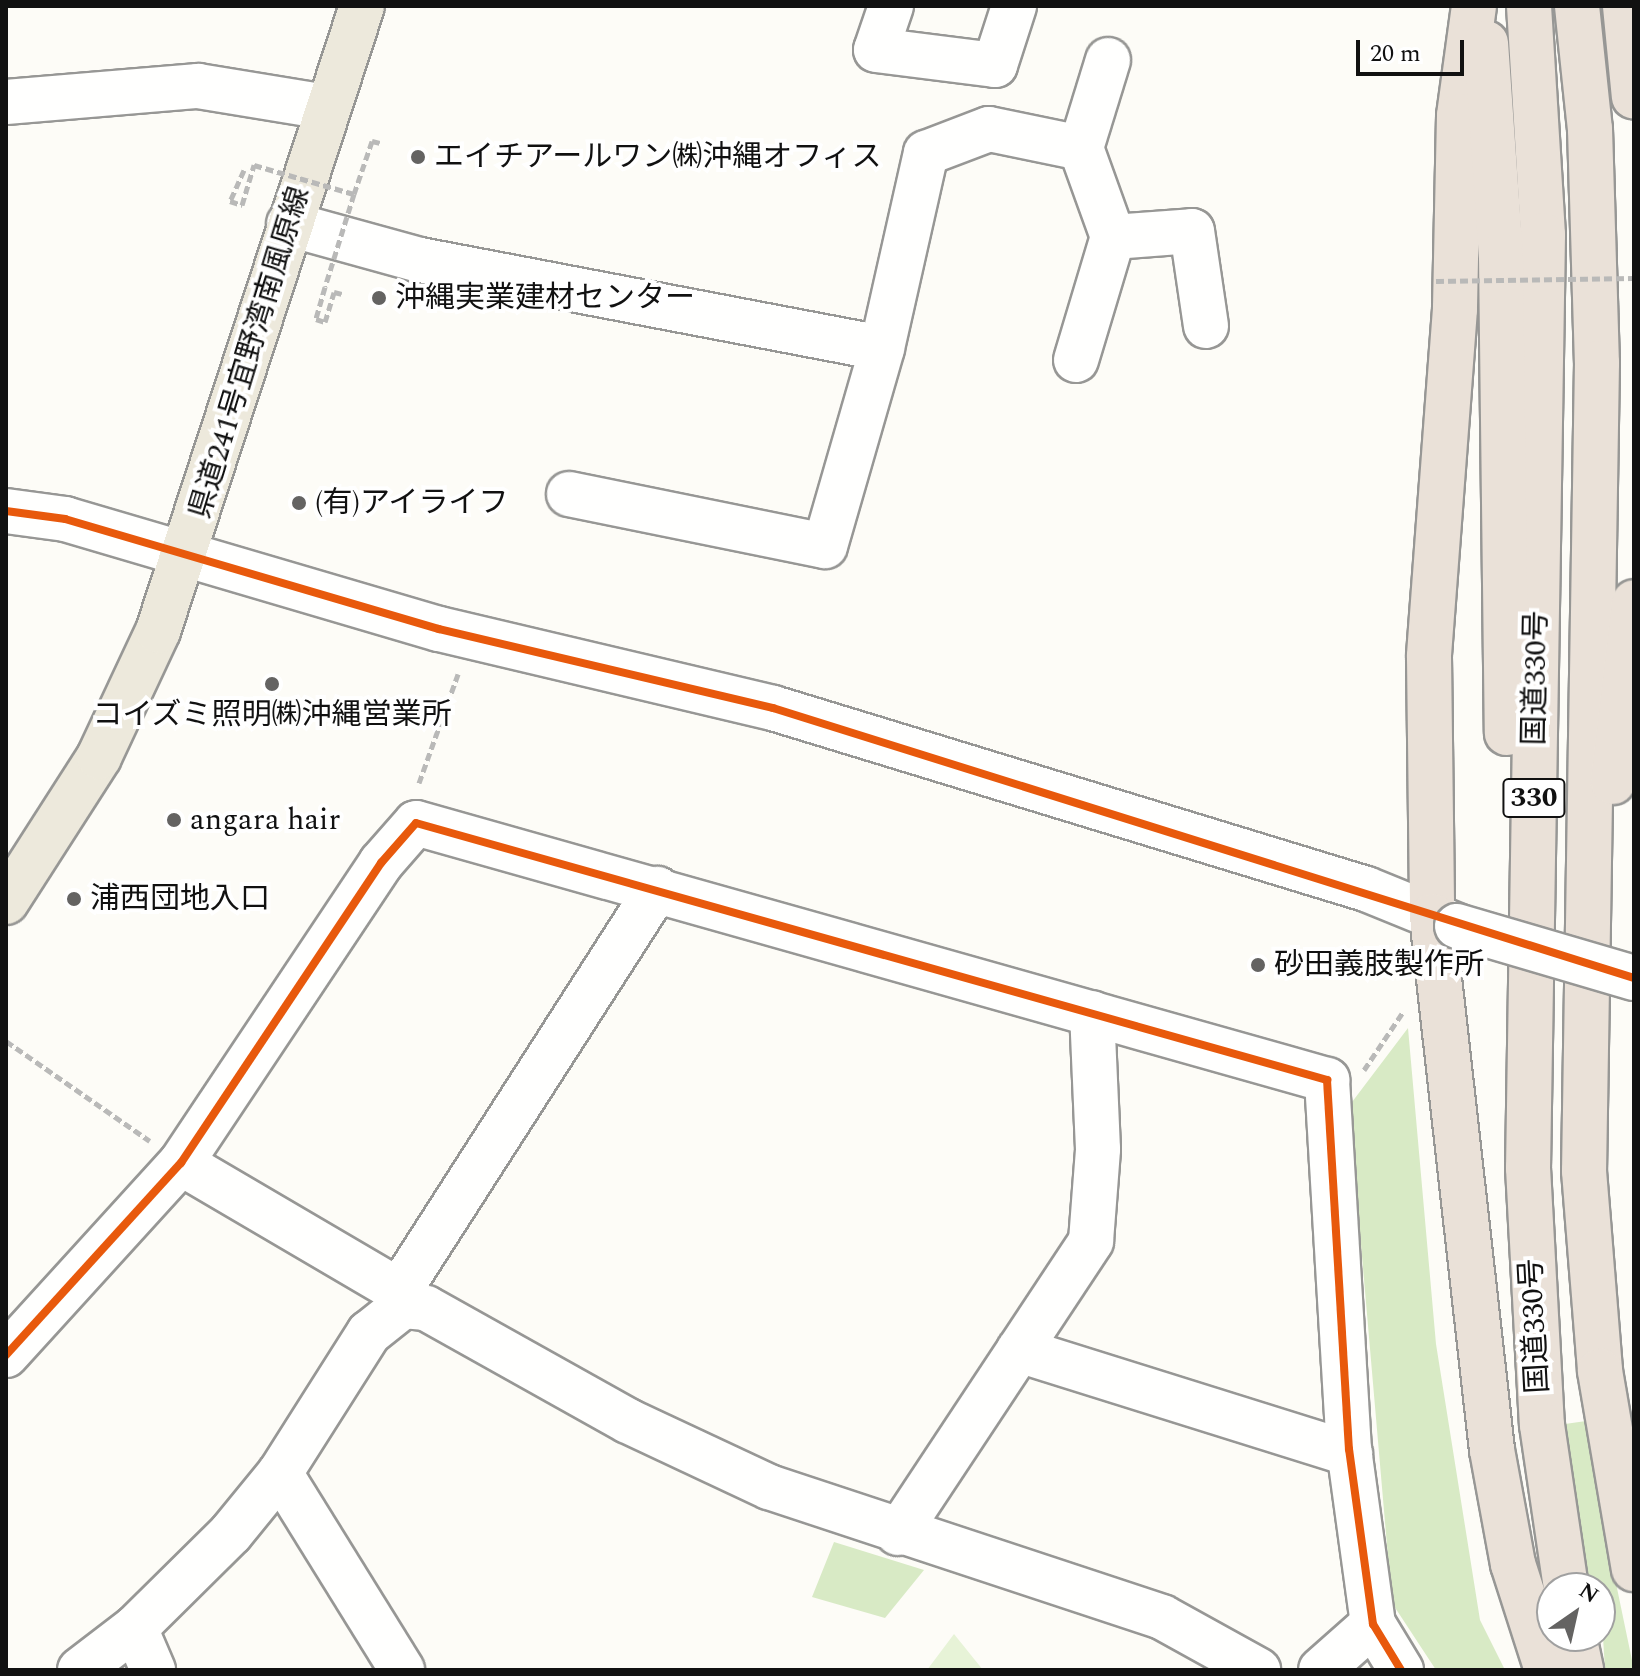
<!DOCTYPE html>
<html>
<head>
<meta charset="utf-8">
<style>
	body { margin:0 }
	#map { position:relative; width:1640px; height:1676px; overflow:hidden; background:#fdfcf7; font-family:Spectral,"Noto Sans JP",serif }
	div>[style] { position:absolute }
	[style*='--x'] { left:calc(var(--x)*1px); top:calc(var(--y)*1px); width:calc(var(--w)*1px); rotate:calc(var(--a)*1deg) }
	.green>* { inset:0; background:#e7f3d7 }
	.forest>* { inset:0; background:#d8eac5 }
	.path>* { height:5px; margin-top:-2.5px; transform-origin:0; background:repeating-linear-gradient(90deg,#b9b9b8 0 8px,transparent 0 12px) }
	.roads { filter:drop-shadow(2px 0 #979795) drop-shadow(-2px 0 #979795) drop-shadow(0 2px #979795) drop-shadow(0 -2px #979795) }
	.minor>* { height:44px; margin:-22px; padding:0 22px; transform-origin:22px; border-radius:22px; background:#fffffe }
	.major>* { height:44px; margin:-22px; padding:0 22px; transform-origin:22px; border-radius:22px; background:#ede9dc }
	.highway>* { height:44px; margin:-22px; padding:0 22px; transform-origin:22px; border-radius:22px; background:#eae1d8 }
	.path-bridge>* { height:5px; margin-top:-2.5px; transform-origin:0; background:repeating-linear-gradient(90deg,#b9b9b8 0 8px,transparent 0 12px) }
	.bridges { filter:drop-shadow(2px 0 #979795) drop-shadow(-2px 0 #979795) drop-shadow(0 2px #979795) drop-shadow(0 -2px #979795) }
	.minor-bridge>* { height:44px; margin:-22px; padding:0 22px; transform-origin:22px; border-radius:22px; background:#fffffe }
	.cycleway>* { height:8px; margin:-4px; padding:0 4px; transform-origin:4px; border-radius:4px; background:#e8590c }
	.dots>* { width:22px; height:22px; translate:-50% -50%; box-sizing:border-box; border:4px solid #fff; border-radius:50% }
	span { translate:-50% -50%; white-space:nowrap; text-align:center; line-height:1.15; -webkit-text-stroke:8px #fff; paint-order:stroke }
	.shield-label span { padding:2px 6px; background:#fff; border:2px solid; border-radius:6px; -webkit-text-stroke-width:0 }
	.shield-label { font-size:28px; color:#111; font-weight:700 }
	.poi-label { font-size:30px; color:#111 }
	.left { translate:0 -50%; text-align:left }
	.street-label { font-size:30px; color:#111 }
	.frame { position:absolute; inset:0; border:8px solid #111; pointer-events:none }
	.north { position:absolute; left:1536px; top:1572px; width:80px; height:80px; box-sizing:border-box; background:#fff; border:2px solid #a0a0a0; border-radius:50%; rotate:34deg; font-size:22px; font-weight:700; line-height:32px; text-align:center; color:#111 }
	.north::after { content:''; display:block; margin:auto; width:28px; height:36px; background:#646362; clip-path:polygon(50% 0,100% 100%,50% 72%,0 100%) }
	.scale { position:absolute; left:1356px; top:40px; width:108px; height:36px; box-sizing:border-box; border:4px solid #111; border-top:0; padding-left:10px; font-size:24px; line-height:28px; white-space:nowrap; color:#111; -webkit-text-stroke:6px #fff; paint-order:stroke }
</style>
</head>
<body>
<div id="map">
	<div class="green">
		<div style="clip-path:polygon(954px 1634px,983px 1670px,927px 1670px)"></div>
	</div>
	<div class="forest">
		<div style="clip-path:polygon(1408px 1028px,1436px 1344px,1480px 1620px,1505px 1670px,1436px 1670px,1392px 1603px,1349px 1106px)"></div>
		<div style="clip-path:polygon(1586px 1421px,1612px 1564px,1634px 1670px,1605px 1670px,1600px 1588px,1589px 1588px,1585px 1569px,1565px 1424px)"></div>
		<div style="clip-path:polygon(834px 1542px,924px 1570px,885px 1618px,812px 1597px)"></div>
	</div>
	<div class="path">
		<div style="--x:244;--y:170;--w:34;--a:114"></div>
		<div style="--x:230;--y:201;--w:13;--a:18"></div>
		<div style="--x:242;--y:205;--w:42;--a:-73.3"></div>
		<div style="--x:354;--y:194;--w:56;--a:-71.2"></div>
		<div style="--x:372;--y:141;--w:8;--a:14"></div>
		<div style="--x:325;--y:287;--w:33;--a:106"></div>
		<div style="--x:316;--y:319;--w:9;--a:18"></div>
		<div style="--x:325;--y:322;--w:31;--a:-73"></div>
		<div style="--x:334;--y:292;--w:8;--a:14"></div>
		<div style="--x:419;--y:783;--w:116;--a:-70.3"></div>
		<div style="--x:6;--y:1041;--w:175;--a:34.8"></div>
		<div style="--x:1364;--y:1070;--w:70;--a:-56.1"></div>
	</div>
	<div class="roads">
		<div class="minor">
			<div style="--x:891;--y:6;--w:46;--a:108.8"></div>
			<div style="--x:876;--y:50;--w:120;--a:7.2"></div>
			<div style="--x:995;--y:65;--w:62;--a:-72.1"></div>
			<div style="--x:6;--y:102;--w:193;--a:-4.8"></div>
			<div style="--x:198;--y:86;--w:130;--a:9.3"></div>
			<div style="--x:1081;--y:148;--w:92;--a:-72.9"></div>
			<div style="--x:289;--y:224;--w:136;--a:15.4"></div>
			<div style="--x:420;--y:260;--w:470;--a:10.8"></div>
			<div style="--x:882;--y:348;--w:200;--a:-77.3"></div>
			<div style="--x:926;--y:153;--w:67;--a:-20.9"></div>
			<div style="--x:989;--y:129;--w:94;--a:11.7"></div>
			<div style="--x:1081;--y:148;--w:95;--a:70.2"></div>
			<div style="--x:1113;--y:237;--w:79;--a:-4.3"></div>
			<div style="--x:1192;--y:231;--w:96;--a:81.6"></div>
			<div style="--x:1076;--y:360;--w:128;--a:-73.3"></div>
			<div style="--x:569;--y:494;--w:261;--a:11.5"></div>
			<div style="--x:825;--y:546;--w:206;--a:-73.9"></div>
			<div style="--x:6;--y:511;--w:60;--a:7.7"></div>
			<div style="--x:65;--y:519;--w:390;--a:16.4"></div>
			<div style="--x:439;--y:629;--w:343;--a:13.3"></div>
			<div style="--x:773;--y:708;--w:620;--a:16.97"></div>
			<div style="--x:1366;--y:889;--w:98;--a:22.1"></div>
			<div style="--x:181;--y:1163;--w:253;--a:30.4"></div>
			<div style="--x:399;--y:1291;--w:478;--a:-57.3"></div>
			<div style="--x:1019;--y:1350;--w:347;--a:17.4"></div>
			<div style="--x:6;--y:1355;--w:260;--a:-47.7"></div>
			<div style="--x:181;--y:1163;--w:361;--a:-56.3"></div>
			<div style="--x:381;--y:863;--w:53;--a:-48.8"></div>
			<div style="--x:416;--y:823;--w:947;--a:15.75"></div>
			<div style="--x:1327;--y:1080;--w:370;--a:86.6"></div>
			<div style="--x:1349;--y:1449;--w:177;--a:82.2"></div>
			<div style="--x:1373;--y:1624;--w:54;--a:58.7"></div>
			<div style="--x:280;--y:1473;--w:232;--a:58.2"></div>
			<div style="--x:898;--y:1533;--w:350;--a:-56.5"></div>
			<div style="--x:1091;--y:1241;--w:92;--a:-85.6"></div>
			<div style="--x:1098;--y:1149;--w:136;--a:-92.5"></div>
			<div style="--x:135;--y:1628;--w:46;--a:66.8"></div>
			<div style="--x:80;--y:1670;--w:69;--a:-37.4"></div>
			<div style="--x:135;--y:1628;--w:135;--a:-44.7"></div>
			<div style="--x:231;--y:1533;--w:77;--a:-50.8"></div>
			<div style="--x:280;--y:1473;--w:166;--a:-57.6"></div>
			<div style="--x:369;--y:1333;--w:43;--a:-38.5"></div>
			<div style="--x:403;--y:1306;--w:23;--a:5"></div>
			<div style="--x:426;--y:1308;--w:231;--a:29.2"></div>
			<div style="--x:628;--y:1421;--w:156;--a:25.1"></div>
			<div style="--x:769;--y:1487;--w:414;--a:18.3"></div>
			<div style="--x:1162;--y:1617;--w:110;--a:28.9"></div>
			<div style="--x:1321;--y:1670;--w:69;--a:-41.5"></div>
		</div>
		<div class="major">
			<div style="--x:6;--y:902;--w:172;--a:-57.3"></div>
			<div style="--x:99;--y:757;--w:139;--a:-64.9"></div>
			<div style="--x:158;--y:631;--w:657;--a:-71.92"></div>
		</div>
		<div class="highway">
			<div style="--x:1474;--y:6;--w:111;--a:97.8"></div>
			<div style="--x:1459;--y:116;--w:193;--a:91.2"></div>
			<div style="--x:1455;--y:309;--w:349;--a:94.3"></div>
			<div style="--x:1429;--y:657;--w:259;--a:89.3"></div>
			<div style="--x:1432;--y:916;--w:537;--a:83.59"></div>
			<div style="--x:1492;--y:1450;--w:116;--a:79.6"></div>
			<div style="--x:1513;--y:1564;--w:111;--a:72.2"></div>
			<div style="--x:1529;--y:6;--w:229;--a:86.5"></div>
			<div style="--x:1543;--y:235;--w:933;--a:90.92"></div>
			<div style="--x:1528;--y:1168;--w:257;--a:86.9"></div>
			<div style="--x:1542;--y:1425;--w:165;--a:81.6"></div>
			<div style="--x:1577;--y:6;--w:124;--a:84"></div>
			<div style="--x:1590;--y:129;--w:234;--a:88.3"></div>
			<div style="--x:1597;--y:363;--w:808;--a:90.92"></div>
			<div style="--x:1584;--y:1171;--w:201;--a:85.4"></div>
			<div style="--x:1600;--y:1371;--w:201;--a:80.3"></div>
			<div style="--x:1625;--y:6;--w:91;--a:84.4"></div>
			<div style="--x:1486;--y:43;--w:214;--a:86"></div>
			<div style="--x:1501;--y:256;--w:477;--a:89.3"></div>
			<div style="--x:1613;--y:782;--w:181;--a:-83.3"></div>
			<div style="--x:1574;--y:1636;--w:35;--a:78"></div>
		</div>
	</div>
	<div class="path-bridge">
		<div style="--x:254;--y:165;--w:104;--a:16.2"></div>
		<div style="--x:354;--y:194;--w:97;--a:107.3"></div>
		<div style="--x:1436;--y:281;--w:198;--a:-0.9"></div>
	</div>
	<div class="bridges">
		<div class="minor-bridge">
			<div style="--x:1457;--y:926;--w:184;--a:16.4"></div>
		</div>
	</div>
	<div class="cycleway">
		<div style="--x:6;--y:511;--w:60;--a:7.7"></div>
		<div style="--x:65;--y:519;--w:390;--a:16.4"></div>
		<div style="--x:439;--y:629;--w:343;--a:13.3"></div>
		<div style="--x:773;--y:708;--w:902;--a:17.41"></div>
		<div style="--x:6;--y:1355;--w:260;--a:-47.7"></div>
		<div style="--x:181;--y:1163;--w:361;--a:-56.3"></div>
		<div style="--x:381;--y:863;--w:53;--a:-48.8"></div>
		<div style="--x:416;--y:823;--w:947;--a:15.75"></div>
		<div style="--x:1327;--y:1080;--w:370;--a:86.6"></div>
		<div style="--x:1349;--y:1449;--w:177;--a:82.2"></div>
		<div style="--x:1373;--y:1624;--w:54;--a:58.7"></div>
	</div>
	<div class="dots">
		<div style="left:418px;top:157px;background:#646362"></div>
		<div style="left:379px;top:298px;background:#646362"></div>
		<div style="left:299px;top:503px;background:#646362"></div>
		<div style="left:272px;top:684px;background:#646362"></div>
		<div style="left:174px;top:820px;background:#646362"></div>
		<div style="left:74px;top:899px;background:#646362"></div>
		<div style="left:1258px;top:965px;background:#646362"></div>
	</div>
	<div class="shield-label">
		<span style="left:1534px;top:798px">330</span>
	</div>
	<div class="poi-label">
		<span class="left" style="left:434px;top:157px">エイチアールワン㈱沖縄オフィス</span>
		<span class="left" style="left:395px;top:298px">沖縄実業建材センター</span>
		<span class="left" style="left:315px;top:503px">(有)アイライフ</span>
		<span style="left:272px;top:715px">コイズミ照明㈱沖縄営業所</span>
		<span class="left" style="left:190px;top:820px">angara hair</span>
		<span class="left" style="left:90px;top:899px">浦西団地入口</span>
		<span class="left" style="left:1274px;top:965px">砂田義肢製作所</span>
	</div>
	<div class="street-label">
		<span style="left:250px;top:353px;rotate:-73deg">県道241号宜野湾南風原線</span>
		<span style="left:1536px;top:678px;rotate:-89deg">国道330号</span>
		<span style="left:1535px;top:1326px;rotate:-93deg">国道330号</span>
	</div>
	<div class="frame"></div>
	<div class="north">N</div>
	<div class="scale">20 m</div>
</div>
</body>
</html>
